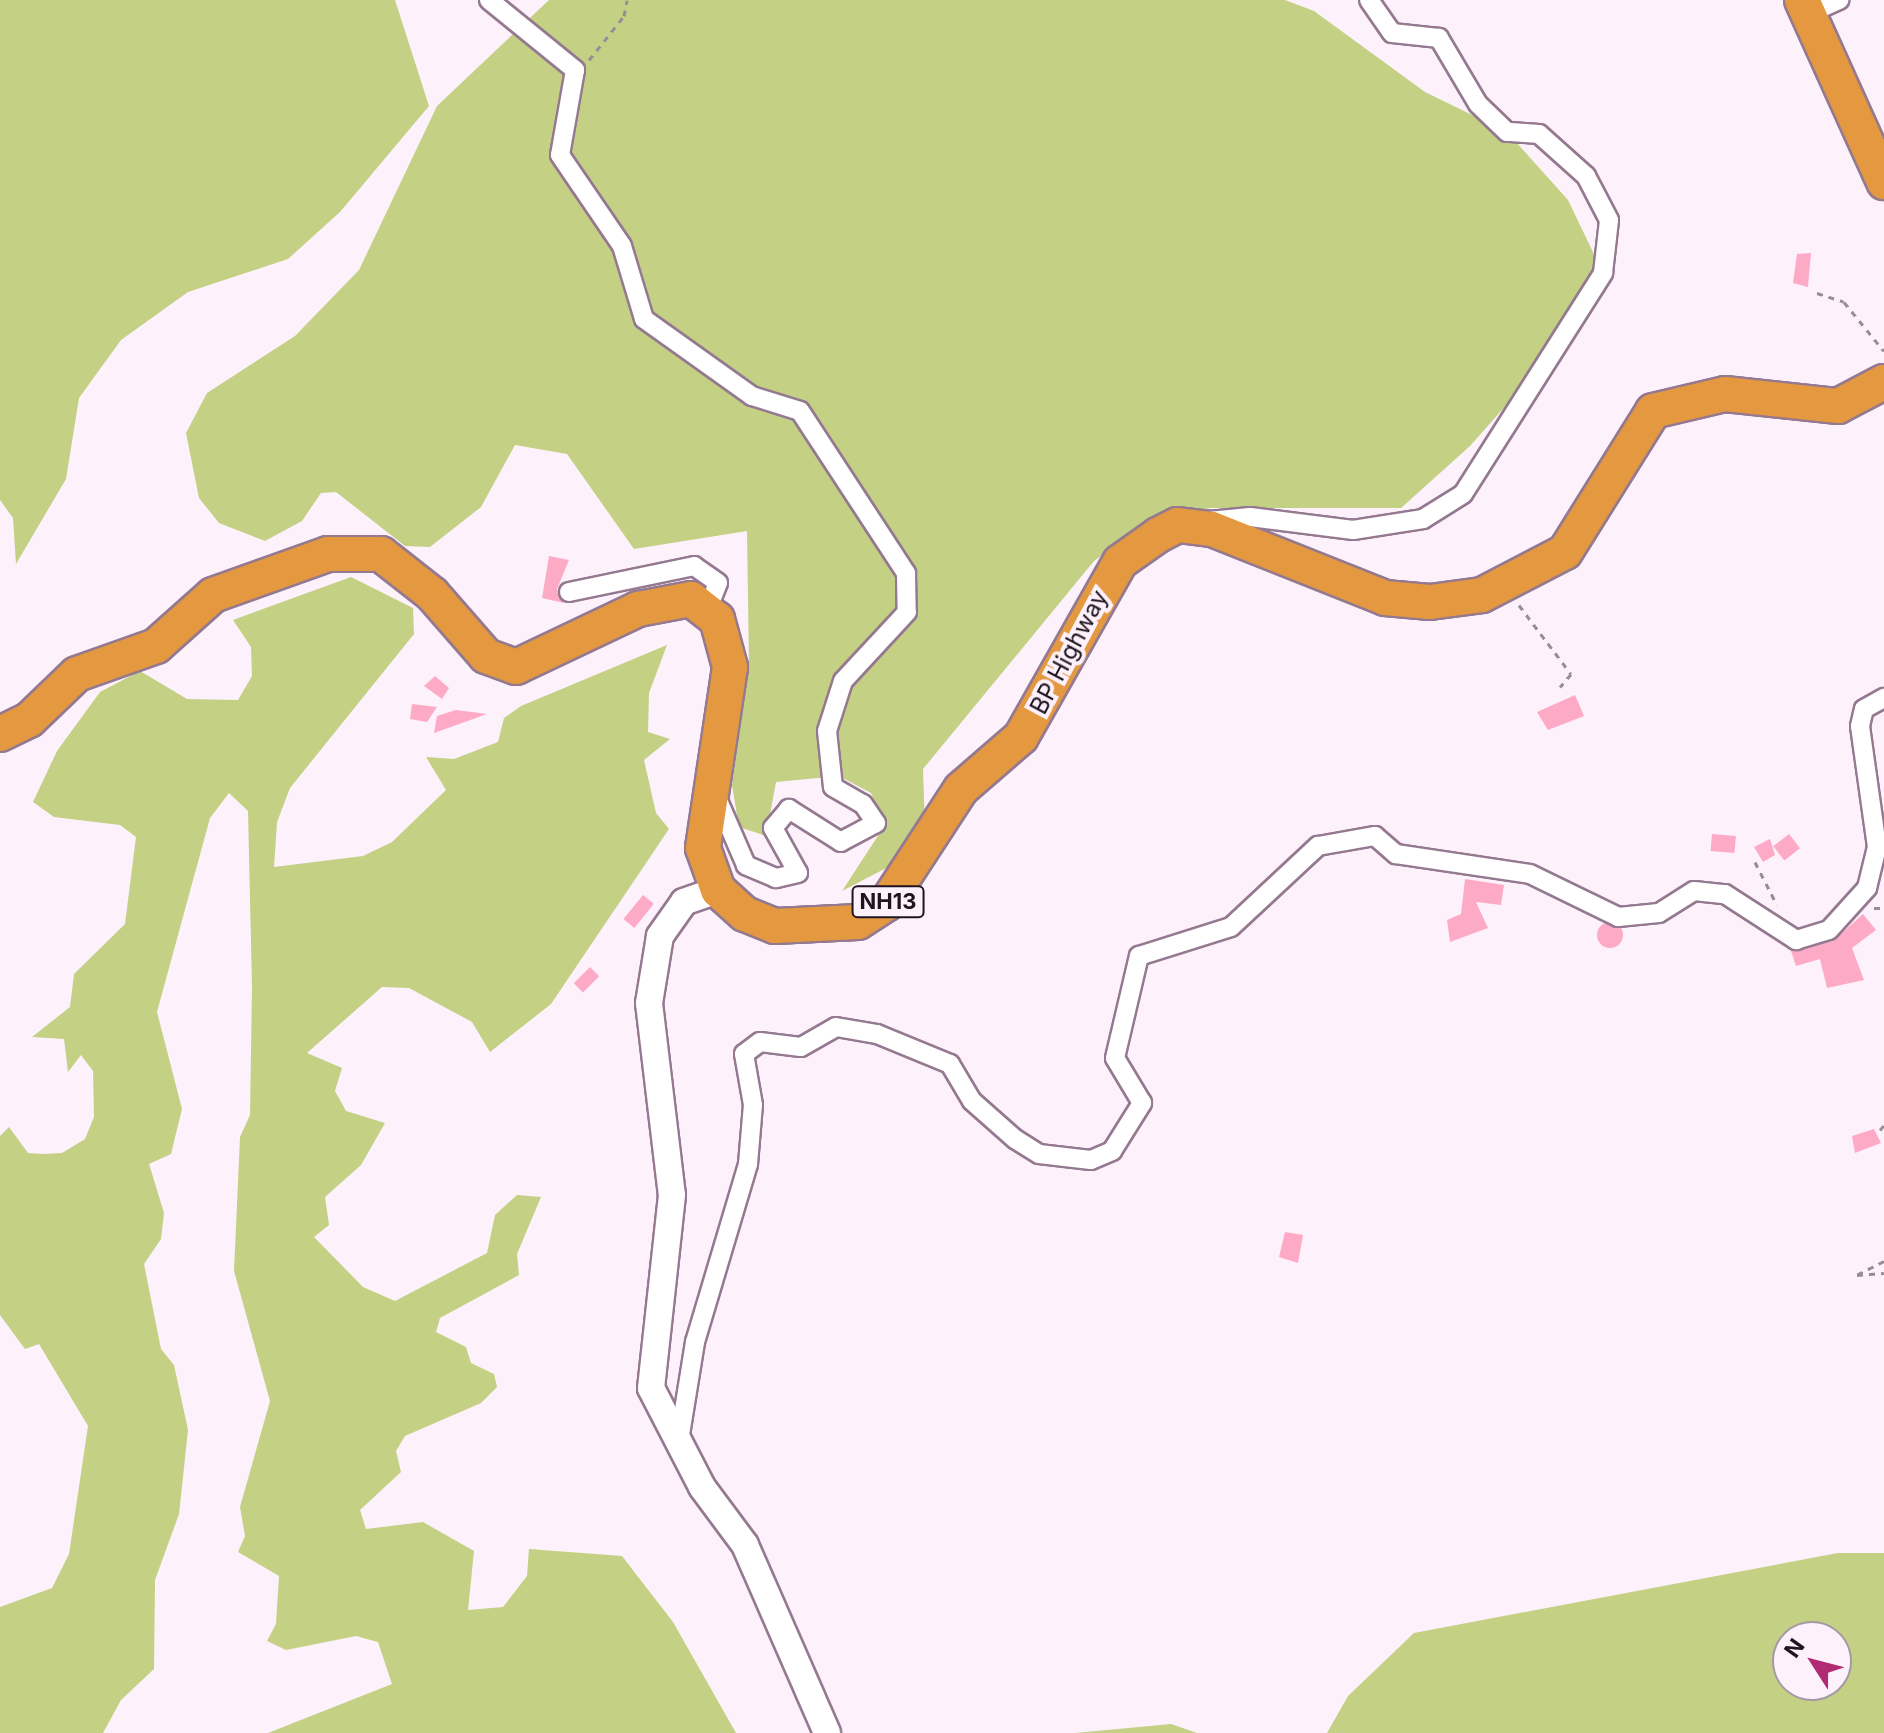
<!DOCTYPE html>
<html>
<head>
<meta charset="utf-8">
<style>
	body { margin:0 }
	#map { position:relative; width:1884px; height:1733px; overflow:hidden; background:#fdf1fc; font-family:Inter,sans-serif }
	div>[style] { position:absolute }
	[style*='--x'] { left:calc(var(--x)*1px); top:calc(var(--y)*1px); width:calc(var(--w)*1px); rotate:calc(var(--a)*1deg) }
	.green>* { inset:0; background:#c4d083 }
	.building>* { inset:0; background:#fdaac7; transform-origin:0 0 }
	.round { border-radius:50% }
	.path>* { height:3px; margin-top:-1.5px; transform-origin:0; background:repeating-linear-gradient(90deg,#988d97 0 6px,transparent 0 12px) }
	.roads { filter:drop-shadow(2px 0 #947991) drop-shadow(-2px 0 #947991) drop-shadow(0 2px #947991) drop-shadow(0 -2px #947991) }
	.street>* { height:18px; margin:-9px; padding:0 9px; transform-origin:9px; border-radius:9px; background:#fff }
	.secondary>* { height:26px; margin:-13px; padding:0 13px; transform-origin:13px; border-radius:13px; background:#fff }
	.highway>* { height:34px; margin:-17px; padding:0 17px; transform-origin:17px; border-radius:17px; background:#e4983f }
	span { translate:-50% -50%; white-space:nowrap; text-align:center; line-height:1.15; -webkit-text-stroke:8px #fdf1fc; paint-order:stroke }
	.shield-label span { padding:2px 6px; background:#fdf1fc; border:2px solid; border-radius:6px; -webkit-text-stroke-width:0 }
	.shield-label { font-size:22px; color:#1f151f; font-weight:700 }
	.street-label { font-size:24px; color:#1f151f }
	.north { position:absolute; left:1772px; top:1621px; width:80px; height:80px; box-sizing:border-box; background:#fdf1fc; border:2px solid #a499a4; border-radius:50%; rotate:306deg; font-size:22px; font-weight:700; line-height:32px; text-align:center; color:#1f151f }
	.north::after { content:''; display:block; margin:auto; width:28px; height:36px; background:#b02b71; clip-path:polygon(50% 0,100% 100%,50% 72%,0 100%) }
</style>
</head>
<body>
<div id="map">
	<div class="green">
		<div style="clip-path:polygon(0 0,395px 0,429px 106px,340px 212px,288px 259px,188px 292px,121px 340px,79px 398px,66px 479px,16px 564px,13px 518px,0 500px)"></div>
		<div style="clip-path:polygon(549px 0,1285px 0,1314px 11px,1425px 92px,1507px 132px,1568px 200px,1603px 273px,1562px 342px,1470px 446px,1401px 508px,1210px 508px,1147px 522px,1094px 561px,923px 769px,925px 828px,894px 864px,842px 891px,885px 825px,871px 793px,839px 776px,776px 782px,766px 836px,739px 827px,732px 785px,749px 665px,747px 531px,634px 549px,567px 454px,515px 445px,481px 507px,430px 547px,405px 546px,336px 492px,321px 493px,302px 521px,265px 541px,219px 523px,199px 498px,186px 433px,207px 393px,295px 336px,359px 270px,437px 106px)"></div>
		<div style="clip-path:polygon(351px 577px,413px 608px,414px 634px,290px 788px,277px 822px,274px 867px,363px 856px,392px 842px,446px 790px,426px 757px,454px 759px,498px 742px,504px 718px,521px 706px,667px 645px,649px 693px,648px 732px,670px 739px,644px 760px,656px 813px,669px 829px,551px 1004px,490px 1052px,472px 1022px,409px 988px,382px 987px,307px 1053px,342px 1068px,335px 1091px,346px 1111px,385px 1123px,361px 1165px,325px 1197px,329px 1225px,314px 1237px,363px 1287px,395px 1301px,487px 1253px,495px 1215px,517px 1195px,541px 1197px,517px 1254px,519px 1275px,440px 1318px,436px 1332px,466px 1347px,471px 1363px,494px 1374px,497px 1387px,481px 1403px,405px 1436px,396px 1451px,401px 1472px,360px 1510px,366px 1529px,423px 1522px,474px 1551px,468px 1610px,503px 1607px,527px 1576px,529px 1549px,622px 1556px,673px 1622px,736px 1733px,268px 1733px,392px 1684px,378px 1642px,356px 1636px,286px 1650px,267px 1641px,276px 1624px,279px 1576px,238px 1552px,245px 1536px,240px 1507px,270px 1401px,234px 1271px,240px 1137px,250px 1115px,252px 987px,248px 811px,229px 793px,210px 818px,157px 1012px,182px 1109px,171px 1154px,149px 1164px,164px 1213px,161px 1239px,144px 1264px,161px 1349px,174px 1365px,188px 1430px,179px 1514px,155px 1580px,154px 1669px,121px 1700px,103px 1733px,0 1733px,0 1607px,52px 1588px,69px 1554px,88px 1426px,39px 1344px,25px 1349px,0 1315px,0 1136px,9px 1127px,28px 1153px,43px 1154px,62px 1153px,85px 1139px,94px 1117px,93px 1071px,81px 1055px,68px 1072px,64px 1039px,32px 1037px,70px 1007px,74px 974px,125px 924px,136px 837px,120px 825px,54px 817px,33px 802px,57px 751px,100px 692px,140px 671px,187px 699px,238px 700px,252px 676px,251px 647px,233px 620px)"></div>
		<div style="clip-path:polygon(evenodd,1838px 1553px,1884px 1553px,1884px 1733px,1327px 1733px,1348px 1696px,1414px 1633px,1838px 1553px,1788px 1637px,1836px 1637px,1836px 1685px,1788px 1685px,1788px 1637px)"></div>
		<div style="clip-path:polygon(1171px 1724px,1197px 1733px,1075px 1733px)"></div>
	</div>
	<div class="building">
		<div style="clip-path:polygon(1811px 253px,1808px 287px,1793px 283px,1797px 254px)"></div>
		<div style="clip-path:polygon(549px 556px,569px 560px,557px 589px,564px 603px,542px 598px)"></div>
		<div style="clip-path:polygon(435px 676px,449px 688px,442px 699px,424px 686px)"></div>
		<div style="clip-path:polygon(1575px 695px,1584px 716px,1548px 730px,1537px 712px)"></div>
		<div style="clip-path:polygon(412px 704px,437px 707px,427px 722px,410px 719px)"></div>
		<div style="clip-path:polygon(456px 710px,487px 714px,434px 733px,437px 716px)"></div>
		<div style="left:1712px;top:834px;width:24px;height:17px;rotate:5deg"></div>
		<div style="left:1789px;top:834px;width:18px;height:20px;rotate:52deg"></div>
		<div style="clip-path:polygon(1770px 839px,1775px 855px,1763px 862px,1754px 847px)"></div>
		<div style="clip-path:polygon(1465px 879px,1504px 885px,1501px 905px,1476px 902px,1488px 928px,1450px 942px,1447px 920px,1461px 914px)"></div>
		<div style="left:643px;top:895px;width:14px;height:31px;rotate:39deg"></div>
		<div style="clip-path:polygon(1863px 914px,1876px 930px,1852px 948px,1864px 980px,1827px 988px,1820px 959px,1796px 966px,1791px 951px,1833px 941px)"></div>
		<div class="round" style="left:1597px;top:922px;width:26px;height:26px"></div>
		<div style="left:590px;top:967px;width:13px;height:23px;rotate:45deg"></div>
		<div style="clip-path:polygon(1874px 1129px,1881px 1143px,1855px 1153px,1852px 1136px)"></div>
		<div style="clip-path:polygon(1285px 1232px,1303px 1235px,1298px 1263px,1279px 1257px)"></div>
	</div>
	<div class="path">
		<div style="--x:589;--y:60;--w:56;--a:-51.5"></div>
		<div style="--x:624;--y:16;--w:16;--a:-79"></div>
		<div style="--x:1817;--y:293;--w:28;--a:18"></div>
		<div style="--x:1844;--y:302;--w:63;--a:50.8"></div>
		<div style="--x:1519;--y:605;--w:86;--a:53"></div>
		<div style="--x:1571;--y:674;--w:17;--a:130"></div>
		<div style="--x:1755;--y:862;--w:48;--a:62.9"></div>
		<div style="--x:1874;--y:908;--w:10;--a:0"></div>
		<div style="--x:1880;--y:1130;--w:6;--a:-51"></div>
		<div style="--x:1884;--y:1261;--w:30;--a:153"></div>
		<div style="--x:1857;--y:1275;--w:27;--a:-4"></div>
	</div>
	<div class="roads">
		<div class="street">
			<div style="--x:489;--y:0;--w:111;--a:39.1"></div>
			<div style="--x:575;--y:70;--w:86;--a:100"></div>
			<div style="--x:560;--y:155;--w:110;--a:55.7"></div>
			<div style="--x:622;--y:246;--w:76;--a:73.2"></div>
			<div style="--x:644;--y:319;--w:133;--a:35.5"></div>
			<div style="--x:752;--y:396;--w:50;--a:17.4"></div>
			<div style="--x:800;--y:411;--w:194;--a:56.8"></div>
			<div style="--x:906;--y:573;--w:39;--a:89"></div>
			<div style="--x:907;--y:612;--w:94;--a:132.8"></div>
			<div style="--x:843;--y:681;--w:52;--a:107.7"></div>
			<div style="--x:827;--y:731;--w:56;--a:83.9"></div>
			<div style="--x:833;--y:787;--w:34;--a:30"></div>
			<div style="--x:863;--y:804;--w:23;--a:56"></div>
			<div style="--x:876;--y:823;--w:40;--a:152"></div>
			<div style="--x:841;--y:842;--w:62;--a:-147.6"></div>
			<div style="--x:789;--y:809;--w:25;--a:130"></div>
			<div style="--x:773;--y:828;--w:51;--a:60.9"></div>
			<div style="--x:798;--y:873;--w:23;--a:167"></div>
			<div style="--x:776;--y:878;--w:33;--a:-157"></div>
			<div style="--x:746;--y:865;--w:68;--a:-113.5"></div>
			<div style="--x:1812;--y:12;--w:30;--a:-24"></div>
			<div style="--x:1209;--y:521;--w:41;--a:-5.6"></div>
			<div style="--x:1250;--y:517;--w:104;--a:7.2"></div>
			<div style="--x:1353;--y:530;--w:71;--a:-8.9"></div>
			<div style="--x:1423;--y:519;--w:47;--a:-32"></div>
			<div style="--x:1463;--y:494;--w:262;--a:-57.6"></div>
			<div style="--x:1603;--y:273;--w:53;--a:-83.5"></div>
			<div style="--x:1609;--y:220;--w:50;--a:-117.6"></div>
			<div style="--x:1586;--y:176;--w:63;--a:-138.2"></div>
			<div style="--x:1539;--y:134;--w:32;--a:-176"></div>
			<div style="--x:1507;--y:132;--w:40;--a:-136"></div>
			<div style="--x:1478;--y:104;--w:77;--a:-120.6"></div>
			<div style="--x:1439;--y:38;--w:47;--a:-173.9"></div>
			<div style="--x:1392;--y:33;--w:40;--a:-124.9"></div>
			<div style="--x:569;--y:592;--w:128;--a:-11.7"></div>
			<div style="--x:694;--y:566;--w:29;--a:35"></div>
			<div style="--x:718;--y:583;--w:27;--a:112"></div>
			<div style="--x:679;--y:1441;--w:100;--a:-80.8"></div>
			<div style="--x:695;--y:1342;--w:186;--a:-73.4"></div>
			<div style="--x:748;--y:1164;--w:59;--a:-85.2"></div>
			<div style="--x:753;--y:1105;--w:52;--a:-100"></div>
			<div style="--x:744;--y:1054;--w:20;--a:-37"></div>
			<div style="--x:760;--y:1042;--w:41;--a:7"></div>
			<div style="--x:801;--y:1047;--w:40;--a:-29.7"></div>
			<div style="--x:836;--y:1027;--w:42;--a:9.7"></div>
			<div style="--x:877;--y:1034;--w:79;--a:22.3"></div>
			<div style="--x:950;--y:1064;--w:43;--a:59.3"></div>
			<div style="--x:972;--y:1101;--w:57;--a:41.5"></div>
			<div style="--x:1015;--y:1139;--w:28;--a:32"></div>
			<div style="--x:1039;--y:1154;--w:52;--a:6.6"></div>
			<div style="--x:1091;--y:1160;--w:23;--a:-23"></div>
			<div style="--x:1112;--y:1151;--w:57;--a:-58"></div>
			<div style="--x:1142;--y:1103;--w:52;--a:-121"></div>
			<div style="--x:1115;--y:1058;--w:105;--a:-76.8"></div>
			<div style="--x:1139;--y:956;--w:96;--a:-17.5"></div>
			<div style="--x:1231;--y:927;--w:119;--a:-43"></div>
			<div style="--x:1318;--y:846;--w:58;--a:-10"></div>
			<div style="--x:1375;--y:836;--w:28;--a:41"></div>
			<div style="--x:1396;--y:854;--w:135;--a:8.5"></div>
			<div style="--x:1530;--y:874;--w:98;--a:26"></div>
			<div style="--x:1618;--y:917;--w:41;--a:-5.6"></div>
			<div style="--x:1659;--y:913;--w:41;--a:-32.2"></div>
			<div style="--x:1694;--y:891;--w:31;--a:6"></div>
			<div style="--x:1725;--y:894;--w:85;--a:32.9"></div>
			<div style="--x:1796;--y:940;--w:34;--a:-17"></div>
			<div style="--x:1829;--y:930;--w:57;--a:-47.9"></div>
			<div style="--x:1867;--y:888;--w:42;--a:-76.3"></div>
			<div style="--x:1877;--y:847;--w:122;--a:-98"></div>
			<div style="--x:1860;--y:726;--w:17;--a:-77"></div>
			<div style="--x:1864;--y:709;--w:23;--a:-29"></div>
		</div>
		<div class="secondary">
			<div style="--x:718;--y:890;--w:36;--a:161"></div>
			<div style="--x:684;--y:902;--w:42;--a:125.2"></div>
			<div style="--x:660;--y:936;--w:68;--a:99.3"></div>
			<div style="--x:649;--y:1003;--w:193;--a:83.2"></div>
			<div style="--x:672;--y:1195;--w:194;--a:96.2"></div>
			<div style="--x:651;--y:1388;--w:111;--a:62.7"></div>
			<div style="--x:702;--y:1487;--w:72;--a:53.4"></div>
			<div style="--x:745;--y:1545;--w:205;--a:66.4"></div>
		</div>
		<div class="highway">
			<div style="--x:1802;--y:0;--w:200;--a:65.7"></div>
			<div style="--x:0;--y:734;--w:32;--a:-26"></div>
			<div style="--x:29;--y:720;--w:66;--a:-43.8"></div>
			<div style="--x:77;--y:674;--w:84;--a:-19.5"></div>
			<div style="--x:156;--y:646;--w:76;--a:-41.8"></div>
			<div style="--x:213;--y:595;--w:122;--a:-19.6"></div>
			<div style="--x:328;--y:554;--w:53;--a:0"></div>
			<div style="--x:381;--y:554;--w:65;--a:38.1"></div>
			<div style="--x:432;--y:594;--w:82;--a:48.9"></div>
			<div style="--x:486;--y:656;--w:32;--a:20"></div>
			<div style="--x:516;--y:667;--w:135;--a:-25.4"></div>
			<div style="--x:638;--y:609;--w:54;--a:-10.7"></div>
			<div style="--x:691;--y:599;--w:33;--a:38"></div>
			<div style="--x:717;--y:619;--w:50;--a:74.8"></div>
			<div style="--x:730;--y:667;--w:183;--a:98.5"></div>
			<div style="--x:703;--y:848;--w:45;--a:70.3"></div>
			<div style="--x:718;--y:890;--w:36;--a:42"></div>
			<div style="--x:745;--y:914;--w:32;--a:22"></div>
			<div style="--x:775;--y:926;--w:83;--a:-2.8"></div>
			<div style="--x:858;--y:922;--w:33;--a:-33"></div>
			<div style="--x:886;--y:904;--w:137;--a:-56.9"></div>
			<div style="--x:961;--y:789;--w:79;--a:-40.9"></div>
			<div style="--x:1021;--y:737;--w:201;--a:-60.5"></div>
			<div style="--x:1120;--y:562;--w:47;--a:-35.4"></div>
			<div style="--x:1158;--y:535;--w:22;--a:-27"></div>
			<div style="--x:1178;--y:525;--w:34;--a:7"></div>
			<div style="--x:1212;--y:529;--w:186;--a:21.7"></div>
			<div style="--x:1385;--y:598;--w:45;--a:5.1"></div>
			<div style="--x:1430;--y:602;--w:52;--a:-7.7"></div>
			<div style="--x:1482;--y:595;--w:93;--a:-27.4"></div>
			<div style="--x:1565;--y:552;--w:166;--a:-58"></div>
			<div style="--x:1653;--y:411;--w:74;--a:-13.3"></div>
			<div style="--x:1725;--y:394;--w:114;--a:6.1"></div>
			<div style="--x:1838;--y:406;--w:52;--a:-27.6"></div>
		</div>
	</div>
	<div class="shield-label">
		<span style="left:888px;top:902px">NH13</span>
	</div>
	<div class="street-label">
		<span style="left:1069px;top:652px;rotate:-62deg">BP Highway</span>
	</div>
	<div class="north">N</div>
</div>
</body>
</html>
